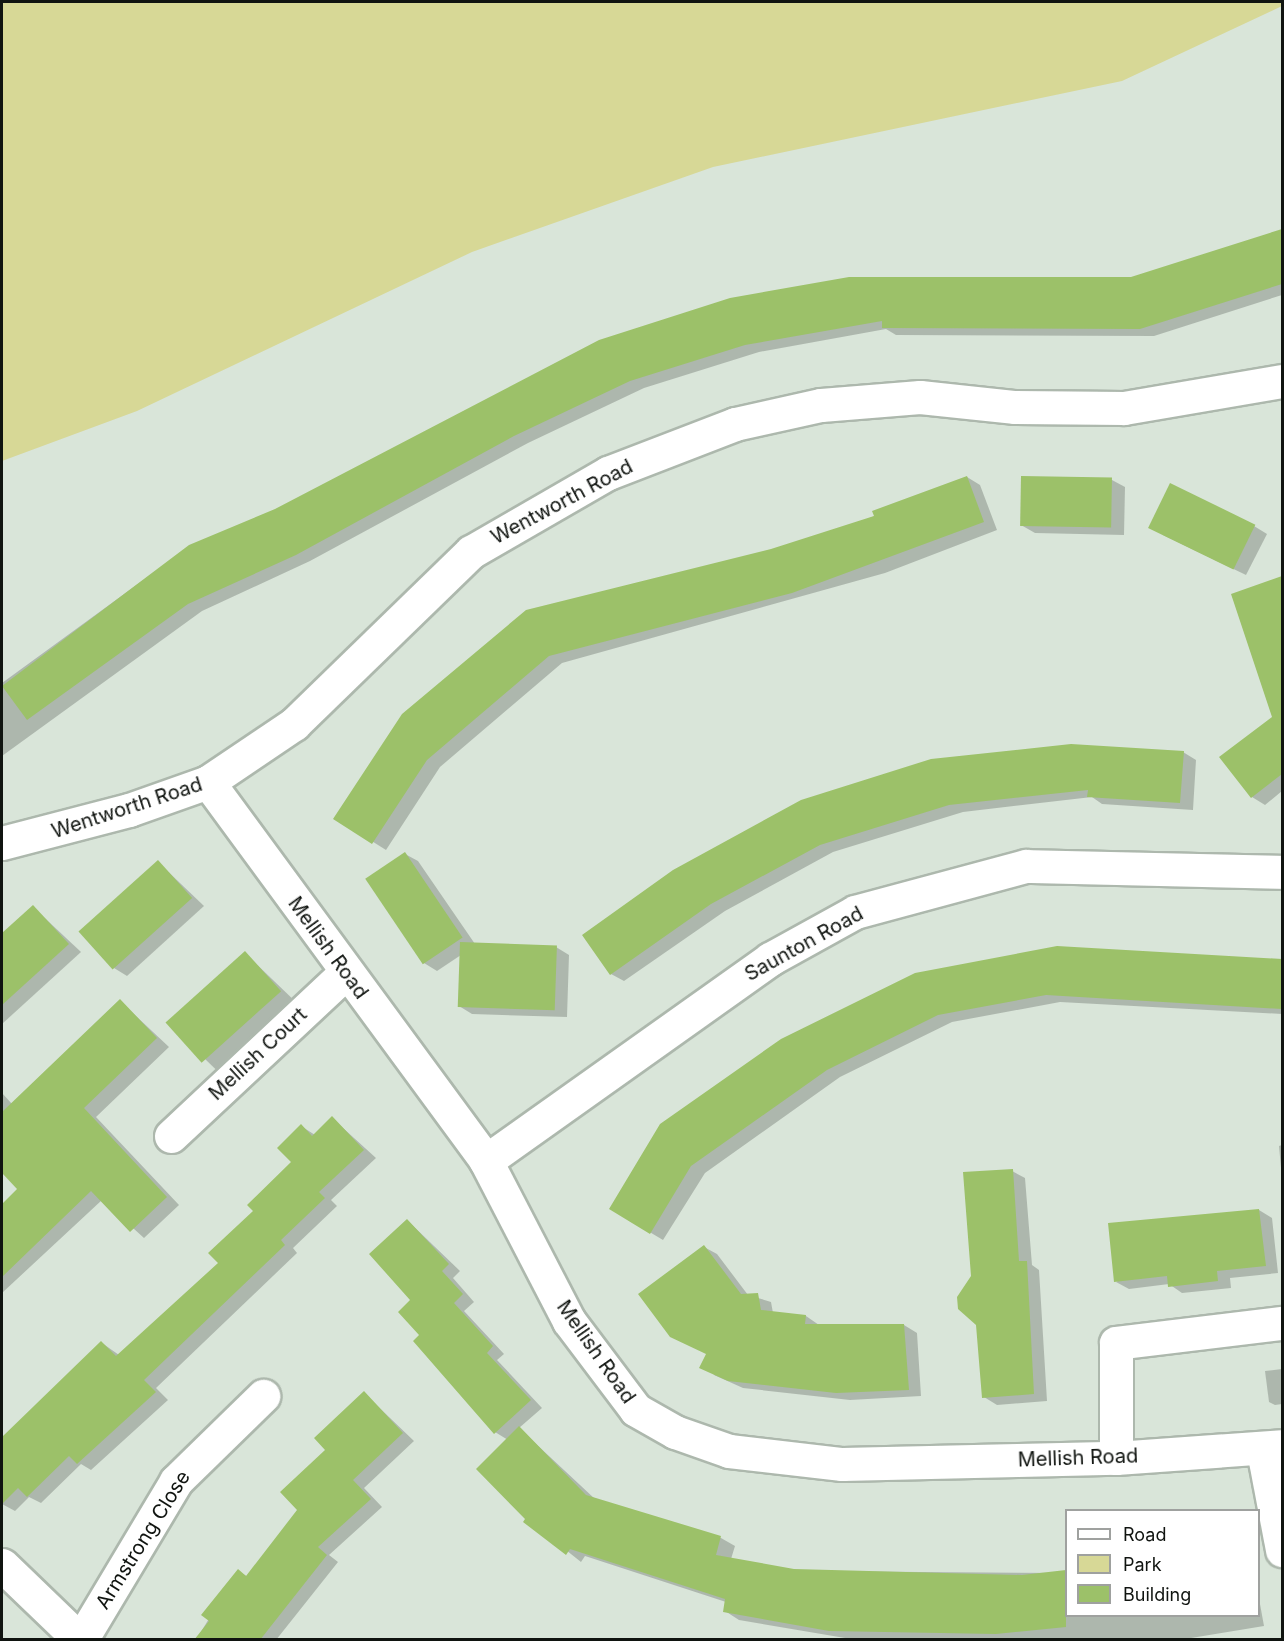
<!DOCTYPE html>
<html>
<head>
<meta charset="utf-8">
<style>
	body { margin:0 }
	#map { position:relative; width:1284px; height:1641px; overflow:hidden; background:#d9e5d9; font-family:Inter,sans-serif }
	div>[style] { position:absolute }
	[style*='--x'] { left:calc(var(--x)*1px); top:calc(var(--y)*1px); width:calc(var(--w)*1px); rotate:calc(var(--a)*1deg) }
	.green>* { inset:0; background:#d7d896 }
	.shadow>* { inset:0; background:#0003; transform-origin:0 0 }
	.building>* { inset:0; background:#9cc169; transform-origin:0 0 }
	.roads { filter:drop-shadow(2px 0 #adb8ad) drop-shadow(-2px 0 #adb8ad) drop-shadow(0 2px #adb8ad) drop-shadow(0 -2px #adb8ad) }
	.minor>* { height:33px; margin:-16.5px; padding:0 16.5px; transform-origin:16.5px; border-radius:16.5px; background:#fff }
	span { translate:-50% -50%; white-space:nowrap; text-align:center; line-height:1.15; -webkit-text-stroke:4.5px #fff; paint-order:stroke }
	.street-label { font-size:20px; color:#101410 }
	.frame { position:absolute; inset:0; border:3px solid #101410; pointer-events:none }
	.legend { position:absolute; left:1065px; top:1509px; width:195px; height:108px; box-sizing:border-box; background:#fff; border:2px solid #9fa19f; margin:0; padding:8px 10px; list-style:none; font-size:18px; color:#101410 }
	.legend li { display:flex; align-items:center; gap:12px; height:30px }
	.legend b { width:30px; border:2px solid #9fa19f }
</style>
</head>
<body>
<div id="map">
	<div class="green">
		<div style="clip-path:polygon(2px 2px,1282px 2px,1282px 6px,1122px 81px,713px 167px,472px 252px,137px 411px,2px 461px)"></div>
	</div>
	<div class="shadow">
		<div style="clip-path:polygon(1282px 230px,1282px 295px,1154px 336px,896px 335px,886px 329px,759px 352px,644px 388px,528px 443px,310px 561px,202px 611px,2px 756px,2px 683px,190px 546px,276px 510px,599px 342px,1132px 278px)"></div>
		<div style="clip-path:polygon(967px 477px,980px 485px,997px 530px,885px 573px,562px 663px,440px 767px,386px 850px,335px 818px,403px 715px)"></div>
		<div style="clip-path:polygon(1112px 480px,1125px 487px,1124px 535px,1035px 533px,1021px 525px)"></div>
		<div style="clip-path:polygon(1254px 526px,1267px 534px,1246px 575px,1163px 535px)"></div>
		<div style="clip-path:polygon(1278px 579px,1282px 582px,1282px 791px,1265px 805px,1252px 797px,1274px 717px)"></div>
		<div style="clip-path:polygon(1183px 752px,1196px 760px,1193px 810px,1102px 804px,1092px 797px,963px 812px,833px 852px,725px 911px,624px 981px,611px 974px,801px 802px)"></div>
		<div style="clip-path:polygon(405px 854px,418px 861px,475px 944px,556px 947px,569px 955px,567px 1017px,472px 1014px,459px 1006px,461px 955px,437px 971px,424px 963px,367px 880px)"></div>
		<div style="clip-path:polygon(158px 862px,204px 906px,127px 976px,114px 968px)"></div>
		<div style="clip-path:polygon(33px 907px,81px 952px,2px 1024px,2px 935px)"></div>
		<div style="clip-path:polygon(1057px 948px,1282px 961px,1282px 1014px,1060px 1002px,952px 1022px,840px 1077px,705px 1173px,663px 1240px,611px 1209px,661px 1125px)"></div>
		<div style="left:245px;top:953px;width:66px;height:104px;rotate:44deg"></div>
		<div style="clip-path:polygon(120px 1001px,169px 1047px,96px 1117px,179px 1205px,144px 1238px,102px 1200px,2px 1293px,2px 1206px,19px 1190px,2px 1171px,2px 1093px,12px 1104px)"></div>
		<div style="clip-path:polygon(332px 1118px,376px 1158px,331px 1200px,337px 1206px,293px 1248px,297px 1253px,156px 1388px,168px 1400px,91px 1470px,81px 1464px,41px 1503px,29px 1497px,15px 1511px,2px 1504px,2px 1440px,102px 1343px,119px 1355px,220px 1263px,293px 1162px,301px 1126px,315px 1135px)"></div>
		<div style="clip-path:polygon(1282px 1145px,1282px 1179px,1279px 1146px)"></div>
		<div style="clip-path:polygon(1012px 1171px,1025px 1178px,1032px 1265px,1039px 1270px,1047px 1401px,997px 1405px,984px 1397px,972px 1276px)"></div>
		<div style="clip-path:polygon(1259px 1210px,1272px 1218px,1278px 1273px,1230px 1278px,1231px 1288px,1182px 1293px,1169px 1284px,1129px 1289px,1116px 1282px)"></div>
		<div style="clip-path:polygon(408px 1221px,460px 1271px,453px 1278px,474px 1302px,464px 1311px,504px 1354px,497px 1360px,542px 1408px,519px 1428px,595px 1499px,721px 1538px,735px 1546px,731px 1559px,794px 1571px,1066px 1573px,1066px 1616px,1258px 1616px,1258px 1593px,1264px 1626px,1179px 1640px,845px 1638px,739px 1620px,725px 1611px,726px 1602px,585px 1556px,581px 1562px,527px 1519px,508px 1440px,495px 1432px,421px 1335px,413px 1300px)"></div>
		<div style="clip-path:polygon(704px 1247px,717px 1254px,748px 1295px,771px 1302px,773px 1313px,806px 1316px,819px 1325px,904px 1325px,917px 1333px,921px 1396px,850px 1400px,743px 1388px,714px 1375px,707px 1354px)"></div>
		<div style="clip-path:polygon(1282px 1369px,1282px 1404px,1275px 1405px,1269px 1402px,1265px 1371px)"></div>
		<div style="clip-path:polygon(364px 1393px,414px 1441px,364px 1488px,382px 1507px,329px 1555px,338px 1562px,276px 1640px,196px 1640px,238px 1571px,248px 1577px,299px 1509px,327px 1450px)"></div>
	</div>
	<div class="building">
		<div style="clip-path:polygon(1282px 229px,1282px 284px,1140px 329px,882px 328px,882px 321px,745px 345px,630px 381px,514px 436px,296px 555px,188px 604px,27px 720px,2px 686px,189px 545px,275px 509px,599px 340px,730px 298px,849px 277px,1131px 277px)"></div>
		<div style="clip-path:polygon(967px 476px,984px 522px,792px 593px,549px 656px,427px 760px,372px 844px,333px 819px,402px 714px,526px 610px,771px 549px,874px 516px,872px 511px)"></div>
		<div style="left:1021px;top:476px;width:91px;height:50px;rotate:1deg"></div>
		<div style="left:1170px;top:483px;width:95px;height:50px;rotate:26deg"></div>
		<div style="clip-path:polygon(1282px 576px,1282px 774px,1251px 798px,1219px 757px,1272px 717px,1231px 594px)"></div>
		<div style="clip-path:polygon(1071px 744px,1184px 751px,1180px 803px,1087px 797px,1088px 790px,949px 805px,820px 845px,711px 904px,610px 975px,582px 935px,673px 870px,801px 800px,931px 759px)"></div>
		<div style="left:405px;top:852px;width:103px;height:48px;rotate:56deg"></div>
		<div style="left:158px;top:860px;width:51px;height:107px;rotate:48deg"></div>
		<div style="clip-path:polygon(33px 905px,69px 944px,2px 1005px,2px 933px)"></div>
		<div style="left:460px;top:942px;width:97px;height:65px;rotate:2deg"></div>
		<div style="clip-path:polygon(1057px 946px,1282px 959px,1282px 1009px,1046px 995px,938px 1015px,827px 1070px,691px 1166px,650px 1234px,609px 1209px,660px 1124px,781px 1039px,915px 973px)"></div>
		<div style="left:245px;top:951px;width:54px;height:107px;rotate:48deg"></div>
		<div style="clip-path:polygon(120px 999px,157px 1038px,84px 1108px,167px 1197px,130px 1232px,91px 1191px,2px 1277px,2px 1204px,17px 1189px,2px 1173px,2px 1112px)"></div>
		<div style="clip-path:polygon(332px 1116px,364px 1150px,319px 1192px,325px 1198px,281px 1240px,285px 1245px,144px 1380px,156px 1392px,77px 1464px,69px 1456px,27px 1497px,18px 1488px,2px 1504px,2px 1437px,101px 1341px,116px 1356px,218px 1263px,208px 1253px,253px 1211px,247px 1205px,291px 1162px,277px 1148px,301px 1124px,312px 1136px)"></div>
		<div style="clip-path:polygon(1013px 1169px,1019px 1261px,1027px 1261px,1034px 1394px,982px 1398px,976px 1325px,958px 1309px,957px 1297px,971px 1276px,963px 1172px)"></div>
		<div style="clip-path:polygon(1259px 1209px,1266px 1266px,1217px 1271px,1218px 1281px,1168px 1287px,1167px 1276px,1114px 1282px,1108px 1223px)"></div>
		<div style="clip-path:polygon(407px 1219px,449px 1264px,442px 1271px,463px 1294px,454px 1303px,493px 1346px,487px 1353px,531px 1400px,494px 1434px,413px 1341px,419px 1335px,398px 1312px,410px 1300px,369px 1254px)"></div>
		<div style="clip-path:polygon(704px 1245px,741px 1294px,758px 1293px,761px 1310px,806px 1315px,805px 1324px,904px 1324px,909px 1390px,836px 1393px,728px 1381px,699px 1368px,706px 1354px,670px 1337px,638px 1294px)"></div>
		<div style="clip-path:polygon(364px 1391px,403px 1433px,353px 1480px,371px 1499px,318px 1547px,327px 1555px,260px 1640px,194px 1640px,209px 1621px,201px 1615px,238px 1569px,246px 1576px,297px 1510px,280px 1492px,325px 1450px,314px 1438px)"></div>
		<div style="clip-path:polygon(519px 1426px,586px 1495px,721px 1536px,716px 1555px,794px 1569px,1022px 1575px,1066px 1570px,1066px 1627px,996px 1634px,829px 1631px,723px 1612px,725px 1599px,570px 1549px,566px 1555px,523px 1522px,525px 1519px,476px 1469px)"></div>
	</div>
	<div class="roads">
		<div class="minor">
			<div style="--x:208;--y:782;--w:470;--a:53.7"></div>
			<div style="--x:486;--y:1161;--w:180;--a:62.6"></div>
			<div style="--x:569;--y:1321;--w:111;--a:53"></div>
			<div style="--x:636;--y:1410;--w:45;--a:29.4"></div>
			<div style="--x:675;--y:1432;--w:57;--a:19.4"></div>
			<div style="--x:729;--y:1451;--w:114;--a:6.6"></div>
			<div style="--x:842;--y:1464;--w:274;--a:-1.3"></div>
			<div style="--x:1116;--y:1458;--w:166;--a:-4.1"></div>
			<div style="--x:2;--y:843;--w:131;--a:-14.6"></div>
			<div style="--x:129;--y:810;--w:84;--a:-19.5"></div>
			<div style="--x:208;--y:782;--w:104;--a:-34"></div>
			<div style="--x:294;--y:724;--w:247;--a:-44.2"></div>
			<div style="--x:471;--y:552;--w:158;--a:-30"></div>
			<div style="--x:608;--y:473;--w:136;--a:-21.1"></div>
			<div style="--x:735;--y:424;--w:88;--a:-12.5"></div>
			<div style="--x:821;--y:405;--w:99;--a:-4.6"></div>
			<div style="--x:920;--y:397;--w:96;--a:6"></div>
			<div style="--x:1015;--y:407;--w:109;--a:0.5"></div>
			<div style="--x:1124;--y:408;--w:160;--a:-9.7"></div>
			<div style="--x:171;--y:1136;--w:238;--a:-43.1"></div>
			<div style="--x:486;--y:1161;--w:349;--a:-35.4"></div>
			<div style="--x:770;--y:959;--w:97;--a:-28.9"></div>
			<div style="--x:855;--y:912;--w:177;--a:-15.1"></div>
			<div style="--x:1026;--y:866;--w:256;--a:1.3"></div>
			<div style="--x:1263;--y:1450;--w:102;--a:79.2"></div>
			<div style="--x:1116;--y:1458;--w:115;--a:-90"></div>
			<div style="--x:1116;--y:1343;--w:167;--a:-6.9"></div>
			<div style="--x:2;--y:1565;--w:108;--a:43.9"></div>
			<div style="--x:81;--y:1640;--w:185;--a:-59.1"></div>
			<div style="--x:176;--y:1481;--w:122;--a:-44.3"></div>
		</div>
	</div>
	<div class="street-label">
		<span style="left:562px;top:502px;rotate:-28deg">Wentworth Road</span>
		<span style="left:127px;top:808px;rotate:-18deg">Wentworth Road</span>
		<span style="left:804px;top:944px;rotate:-29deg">Saunton Road</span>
		<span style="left:328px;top:948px;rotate:54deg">Mellish Road</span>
		<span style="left:258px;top:1054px;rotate:-43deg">Mellish Court</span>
		<span style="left:596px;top:1352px;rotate:55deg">Mellish Road</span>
		<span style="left:1078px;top:1458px;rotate:-2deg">Mellish Road</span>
		<span style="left:143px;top:1540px;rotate:-58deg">Armstrong Close</span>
	</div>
	<div class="frame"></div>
	<ul class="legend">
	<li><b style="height:8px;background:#fff"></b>Road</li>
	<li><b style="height:16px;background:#d7d896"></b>Park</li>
	<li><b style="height:16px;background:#9cc169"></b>Building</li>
	</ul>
</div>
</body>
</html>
